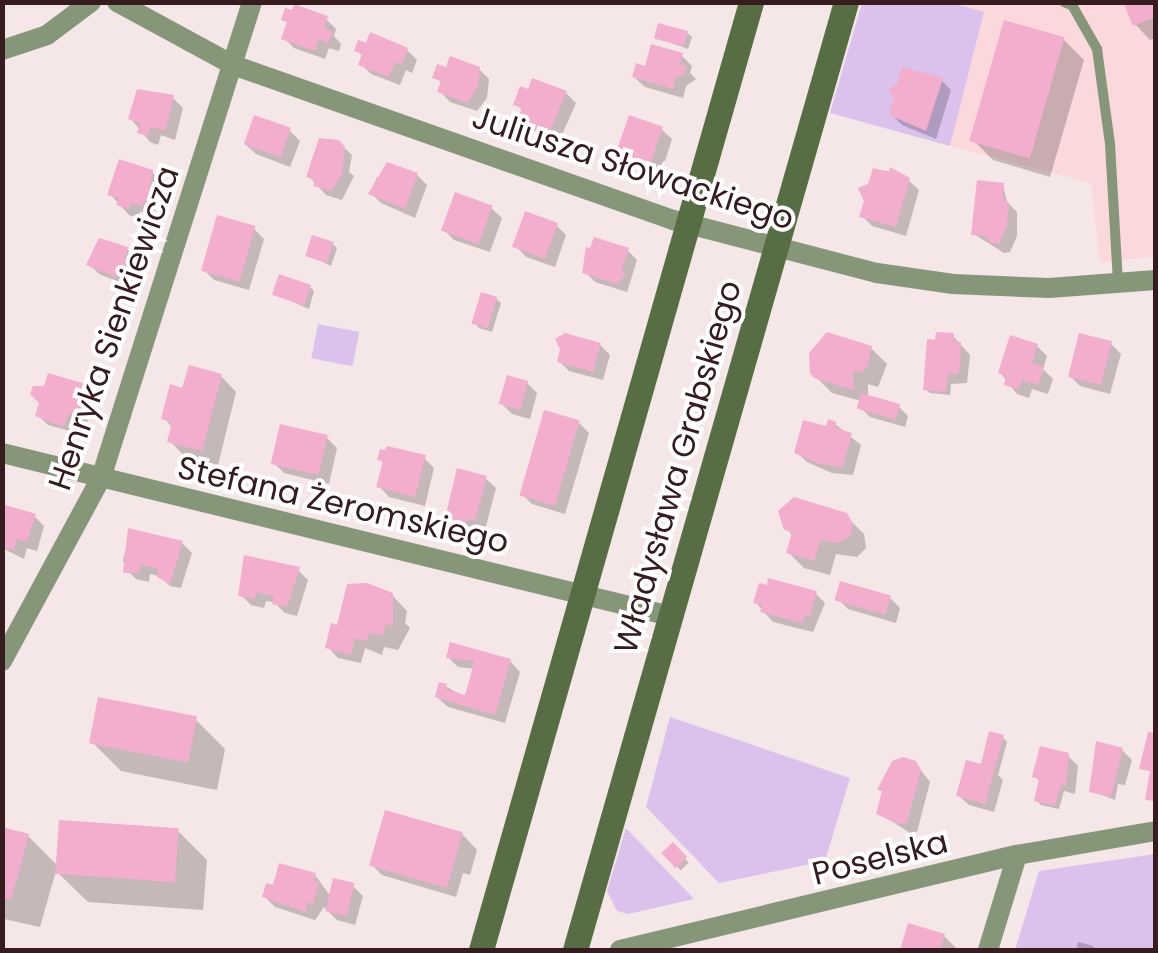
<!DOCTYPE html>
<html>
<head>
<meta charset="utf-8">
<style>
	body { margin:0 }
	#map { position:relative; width:1158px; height:953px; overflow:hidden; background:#f5e6e7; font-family:Poppins,sans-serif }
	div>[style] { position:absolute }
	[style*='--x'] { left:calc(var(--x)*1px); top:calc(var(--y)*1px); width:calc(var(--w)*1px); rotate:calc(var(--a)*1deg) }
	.built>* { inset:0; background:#fbd8db }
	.green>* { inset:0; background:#dbc2ed; transform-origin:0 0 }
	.shadow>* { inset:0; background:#0003; transform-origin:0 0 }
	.building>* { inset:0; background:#f2aecc; transform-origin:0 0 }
	.lane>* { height:10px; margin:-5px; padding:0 5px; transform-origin:5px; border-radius:5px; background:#869679 }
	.street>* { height:20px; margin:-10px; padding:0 10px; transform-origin:10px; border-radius:10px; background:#869679 }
	.secondary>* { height:25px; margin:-12.5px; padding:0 12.5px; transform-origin:12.5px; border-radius:12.5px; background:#576d43 }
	span { translate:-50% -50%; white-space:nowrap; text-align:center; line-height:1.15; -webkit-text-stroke:8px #fff; paint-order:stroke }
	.street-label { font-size:32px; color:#361b1f }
	.frame { position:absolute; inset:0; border:5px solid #361b1f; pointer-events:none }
</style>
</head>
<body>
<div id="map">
	<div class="built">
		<div style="clip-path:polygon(952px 3px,1155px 3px,1155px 256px,1100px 263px,1091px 183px,950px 146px,984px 13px)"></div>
	</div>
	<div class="green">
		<div style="clip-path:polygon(862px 3px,952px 3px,984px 12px,950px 146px,830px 113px)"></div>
		<div style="left:318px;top:324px;width:42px;height:35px;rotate:11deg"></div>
		<div style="clip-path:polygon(670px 717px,850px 778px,825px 861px,719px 883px,646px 807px)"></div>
		<div style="clip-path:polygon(626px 828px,694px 899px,628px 914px,617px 911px,607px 891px)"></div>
		<div style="clip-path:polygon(1155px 854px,1155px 950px,1015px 950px,1039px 871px)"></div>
	</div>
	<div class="shadow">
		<div style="clip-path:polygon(1156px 2px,1156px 38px,1150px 40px,1135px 24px)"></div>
		<div style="clip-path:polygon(284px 19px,326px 19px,336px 29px,334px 36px,341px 44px,339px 51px,329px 48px,325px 59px,294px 48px,284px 38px,289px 25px)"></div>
		<div style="clip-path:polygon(687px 33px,692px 37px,688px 49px,657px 38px)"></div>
		<div style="clip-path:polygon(1063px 39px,1084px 60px,1050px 177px,993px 160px,973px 140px)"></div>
		<div style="clip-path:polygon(407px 50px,417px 60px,412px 73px,406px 70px,400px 85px,371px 74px,361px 64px,364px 57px,357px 51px)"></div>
		<div style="clip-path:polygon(682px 56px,692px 66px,690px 73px,696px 79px,686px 86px,683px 98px,645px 87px,634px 77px)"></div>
		<div style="clip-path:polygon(479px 69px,489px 79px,487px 98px,477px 111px,450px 102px,440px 91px,443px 84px,435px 77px)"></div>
		<div style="clip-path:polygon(941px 80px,951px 90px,936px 139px,902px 125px,891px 114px)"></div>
		<div style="clip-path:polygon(566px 93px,576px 103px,557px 146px,520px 119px,523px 111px,516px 104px)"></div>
		<div style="clip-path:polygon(173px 98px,183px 108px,175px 140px,161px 135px,158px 145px,150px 142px,131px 119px)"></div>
		<div style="clip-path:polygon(661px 129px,672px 139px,660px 177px,629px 164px,619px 153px)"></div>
		<div style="clip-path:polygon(289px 130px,300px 141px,290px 167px,256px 154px,245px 144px)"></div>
		<div style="clip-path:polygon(341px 145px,352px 155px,349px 172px,354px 176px,342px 200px,326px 195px,309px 176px)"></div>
		<div style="clip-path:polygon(875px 170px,899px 172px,919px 190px,906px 236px,872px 226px,862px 216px)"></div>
		<div style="clip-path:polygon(152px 172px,162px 182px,158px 206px,152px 215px,140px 211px,139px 218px,129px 215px,110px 194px)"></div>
		<div style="clip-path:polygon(417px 175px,427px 185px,415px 218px,381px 203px,371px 193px,377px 177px)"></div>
		<div style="clip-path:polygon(1003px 185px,1007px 202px,1017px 212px,1017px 236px,1010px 252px,1004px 253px,974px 234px)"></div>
		<div style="clip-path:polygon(491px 208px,502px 218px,490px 252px,454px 240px,444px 230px)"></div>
		<div style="clip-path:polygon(556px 225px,566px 235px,555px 267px,526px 257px,516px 246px)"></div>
		<div style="clip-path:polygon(253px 228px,264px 239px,249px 290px,214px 280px,204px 270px)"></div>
		<div style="clip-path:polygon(333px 244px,337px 248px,331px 266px,308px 255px)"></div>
		<div style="clip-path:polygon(127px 249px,137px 259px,137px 271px,129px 286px,99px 274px,89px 264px)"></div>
		<div style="clip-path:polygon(627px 250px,637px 260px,627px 292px,595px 282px,585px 272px)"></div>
		<div style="clip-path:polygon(310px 287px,314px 291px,309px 309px,275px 294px)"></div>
		<div style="clip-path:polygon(496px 299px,501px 303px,492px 332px,479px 328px,475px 323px)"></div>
		<div style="clip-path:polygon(953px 336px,970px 355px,967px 383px,951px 384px,950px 395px,930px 393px,925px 389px,938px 342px)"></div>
		<div style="clip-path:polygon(1111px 344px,1121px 354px,1110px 394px,1080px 386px,1070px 376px)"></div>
		<div style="clip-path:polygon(600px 345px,610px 355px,603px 380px,569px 371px,559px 361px)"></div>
		<div style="clip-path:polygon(1037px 346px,1047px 356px,1043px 369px,1053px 379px,1048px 394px,1032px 389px,1029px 398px,1017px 394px,1000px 372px)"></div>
		<div style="clip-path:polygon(871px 348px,887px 364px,878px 387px,868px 384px,868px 397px,898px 406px,908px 416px,905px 427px,870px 417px,860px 407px,861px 401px,832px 393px,816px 377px)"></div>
		<div style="clip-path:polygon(221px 376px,236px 392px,218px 465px,185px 457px,170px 441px,173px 428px,164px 418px,183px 391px)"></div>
		<div style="clip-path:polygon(527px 383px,537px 393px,530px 419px,512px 414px,502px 404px)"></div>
		<div style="clip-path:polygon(85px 386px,95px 397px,87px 423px,80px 421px,77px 433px,48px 425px,38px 415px)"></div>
		<div style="clip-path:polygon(579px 423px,589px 433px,565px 514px,532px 504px,522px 494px)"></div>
		<div style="clip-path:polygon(835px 424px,861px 445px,853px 475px,832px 473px,807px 462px,796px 452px)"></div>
		<div style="clip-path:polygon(327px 438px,337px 448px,329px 484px,284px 473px,274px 463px)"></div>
		<div style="clip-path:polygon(424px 458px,434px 468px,425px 506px,389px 497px,379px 486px,385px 464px,380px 460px)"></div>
		<div style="clip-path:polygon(485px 478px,496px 488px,485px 530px,471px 535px,460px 524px)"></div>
		<div style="clip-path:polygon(2px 510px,34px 516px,44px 526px,37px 551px,27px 548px,24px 559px,2px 548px)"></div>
		<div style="clip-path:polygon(848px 518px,864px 534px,866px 548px,857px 557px,836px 554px,830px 575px,804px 568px,788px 552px,793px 536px,786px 528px)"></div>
		<div style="clip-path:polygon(130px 531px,182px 543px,192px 553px,181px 588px,170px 586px,159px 576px,150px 574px,149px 582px,136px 579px,126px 569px,123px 561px)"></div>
		<div style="clip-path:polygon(298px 570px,308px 580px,297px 616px,285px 613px,274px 602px,266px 601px,264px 608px,251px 605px,241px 595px)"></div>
		<div style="clip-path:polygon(815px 593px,825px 603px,813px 632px,773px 622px,756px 603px)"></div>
		<div style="clip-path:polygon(392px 595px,407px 611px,405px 623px,410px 628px,398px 650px,384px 647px,382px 655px,365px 648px,361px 663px,338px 658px,328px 647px,338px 628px)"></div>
		<div style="clip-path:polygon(890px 598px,900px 608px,896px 623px,848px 609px,838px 599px)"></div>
		<div style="clip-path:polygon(448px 657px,510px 661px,520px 672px,505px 723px,448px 707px,437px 697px,445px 686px,467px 698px,475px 669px,458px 667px)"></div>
		<div style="clip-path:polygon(195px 719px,225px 749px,217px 790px,121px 771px,92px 742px)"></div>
		<div style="clip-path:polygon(1003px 738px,1007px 742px,998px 775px,1003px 780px,994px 812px,969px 805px,958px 795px)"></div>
		<div style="clip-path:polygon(1098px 744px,1122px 750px,1132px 760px,1125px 785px,1118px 784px,1115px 800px,1092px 791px)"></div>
		<div style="clip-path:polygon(1068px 756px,1078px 766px,1075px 794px,1064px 791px,1059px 809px,1041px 805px,1036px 800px,1041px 783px,1035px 776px)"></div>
		<div style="clip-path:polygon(915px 763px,930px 782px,917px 832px,910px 833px,879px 813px,884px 794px,880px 789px,883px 779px)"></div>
		<div style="clip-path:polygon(2px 829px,28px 836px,59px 867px,177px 830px,207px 860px,203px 910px,88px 902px,56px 871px,40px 927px,4px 919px)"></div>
		<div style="clip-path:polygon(462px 834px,477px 850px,470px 875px,463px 873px,456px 897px,382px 875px,372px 865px)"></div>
		<div style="left:673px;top:846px;width:23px;height:11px;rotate:47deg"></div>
		<div style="clip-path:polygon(315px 875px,331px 897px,353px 886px,363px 896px,355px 925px,337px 920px,324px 907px,315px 920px,275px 907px,265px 897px)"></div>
		<div style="clip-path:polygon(910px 926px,944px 936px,958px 950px,902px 950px)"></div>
		<div style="clip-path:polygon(1078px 942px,1093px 946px,1097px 950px,1076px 950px)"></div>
	</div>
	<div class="building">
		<div style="clip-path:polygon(1123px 2px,1156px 2px,1156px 17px,1133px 26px)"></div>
		<div style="clip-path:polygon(294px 4px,328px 16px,324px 28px,333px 32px,328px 43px,319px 39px,315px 51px,281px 39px,287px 22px,281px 20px,285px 8px,292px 10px)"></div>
		<div style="left:1004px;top:20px;width:63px;height:126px;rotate:16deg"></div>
		<div style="left:658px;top:23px;width:31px;height:16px;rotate:15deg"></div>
		<div style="clip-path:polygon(370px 32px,408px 48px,402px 65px,395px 62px,389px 77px,358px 65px,362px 54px,354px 51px,358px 40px,366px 43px)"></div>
		<div style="clip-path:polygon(651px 44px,683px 53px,680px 64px,687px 66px,685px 74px,676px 77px,673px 89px,632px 77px,636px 63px,645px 66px)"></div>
		<div style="clip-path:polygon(450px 56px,480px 67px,478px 87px,467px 103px,437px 92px,441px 81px,432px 78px,437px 64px,446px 67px)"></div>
		<div style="clip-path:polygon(902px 67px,943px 78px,926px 131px,889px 115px,894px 98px,888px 90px,897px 84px)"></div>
		<div style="clip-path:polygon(532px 78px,567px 91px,547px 138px,517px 120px,522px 108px,513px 105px,520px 86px,528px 89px)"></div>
		<div style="clip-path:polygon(137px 89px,174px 95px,165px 131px,151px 127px,148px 136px,137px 133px,140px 123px,128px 119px)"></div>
		<div style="left:254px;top:115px;width:39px;height:31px;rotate:19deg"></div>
		<div style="left:629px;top:115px;width:36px;height:41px;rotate:19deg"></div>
		<div style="clip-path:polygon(319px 138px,339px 140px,345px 147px,342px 175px,331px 191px,313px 186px,315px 180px,306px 177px)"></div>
		<div style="clip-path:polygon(119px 159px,153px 170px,149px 195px,142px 206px,130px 203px,129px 209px,116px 205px,119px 198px,107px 195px)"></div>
		<div style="clip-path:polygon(387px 162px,418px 173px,405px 209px,368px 194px)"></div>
		<div style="clip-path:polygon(890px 167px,910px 178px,896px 227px,859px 217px,864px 201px,858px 188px,868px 184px,873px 168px,889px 172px)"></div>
		<div style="clip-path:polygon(977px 180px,1004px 183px,1003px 198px,1009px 203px,1007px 225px,999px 244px,990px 243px,986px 236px,971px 235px)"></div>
		<div style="left:455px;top:192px;width:40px;height:41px;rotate:20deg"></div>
		<div style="left:525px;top:211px;width:35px;height:38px;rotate:20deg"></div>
		<div style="left:217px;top:215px;width:40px;height:58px;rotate:16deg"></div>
		<div style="left:312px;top:235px;width:23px;height:22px;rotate:18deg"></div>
		<div style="clip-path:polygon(594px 237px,629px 248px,622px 268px,625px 276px,617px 284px,582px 273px,586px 247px,590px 248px)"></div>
		<div style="clip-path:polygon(99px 238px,128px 247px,124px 258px,129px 259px,118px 278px,86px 265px)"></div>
		<div style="left:279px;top:274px;width:34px;height:22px;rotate:19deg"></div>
		<div style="left:481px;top:292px;width:17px;height:33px;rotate:17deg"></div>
		<div style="clip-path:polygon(827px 332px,872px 346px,867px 367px,862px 373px,853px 370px,854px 390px,814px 378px,810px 373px,809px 353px)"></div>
		<div style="clip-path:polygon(936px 332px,954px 333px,953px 341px,961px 342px,960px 367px,958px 374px,948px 373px,946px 392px,923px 390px,927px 339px,935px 340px)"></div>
		<div style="clip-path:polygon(565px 333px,601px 343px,593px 372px,557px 362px,560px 349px,555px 339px)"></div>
		<div style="left:1079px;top:333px;width:34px;height:45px;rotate:14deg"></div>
		<div style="clip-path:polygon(1010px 335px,1038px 344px,1032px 363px,1044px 367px,1038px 385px,1022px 380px,1019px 390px,1004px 385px,1006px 376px,998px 373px)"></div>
		<div style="clip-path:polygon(189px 365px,222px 374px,202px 451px,167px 442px,172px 422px,161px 419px,170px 384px,182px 388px)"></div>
		<div style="clip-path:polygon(48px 373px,86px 384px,77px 415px,70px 413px,63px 427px,35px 416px,39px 403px,30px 394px,33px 386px,44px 386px)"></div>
		<div style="left:507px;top:375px;width:22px;height:30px;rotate:16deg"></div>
		<div style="left:861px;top:393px;width:41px;height:16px;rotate:16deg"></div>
		<div style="left:544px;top:410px;width:37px;height:89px;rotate:16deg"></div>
		<div style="clip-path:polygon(828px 419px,836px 422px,835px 428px,852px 433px,843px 467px,820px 464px,794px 453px,803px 420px,826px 426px)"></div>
		<div style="left:280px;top:424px;width:49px;height:41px;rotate:13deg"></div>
		<div style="clip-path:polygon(387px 446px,426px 455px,415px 497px,376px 487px,383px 461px,377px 460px,380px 449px,385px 450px)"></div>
		<div style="clip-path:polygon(457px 468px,487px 476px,475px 521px,468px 519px,462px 527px,446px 514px)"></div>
		<div style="clip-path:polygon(794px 497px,847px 513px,853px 524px,850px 536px,838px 543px,821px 540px,814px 561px,786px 553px,792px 532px,784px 530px,778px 511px)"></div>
		<div style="clip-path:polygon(2px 504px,36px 514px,27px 542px,17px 539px,14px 550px,2px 547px)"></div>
		<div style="clip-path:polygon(128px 528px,183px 541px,170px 584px,157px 577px,158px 569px,149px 567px,141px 565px,139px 573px,123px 573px)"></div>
		<div style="clip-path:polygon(244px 555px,300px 567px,287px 607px,272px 604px,274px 596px,256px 592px,255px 599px,238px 596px)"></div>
		<div style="clip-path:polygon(768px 578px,817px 591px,810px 616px,805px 615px,803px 623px,760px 612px,762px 605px,753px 603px,759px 583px,767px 585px)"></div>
		<div style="left:840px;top:581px;width:53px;height:20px;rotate:16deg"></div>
		<div style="clip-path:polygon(367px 583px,393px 593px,393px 626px,386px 624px,383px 636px,369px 633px,367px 641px,355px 638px,351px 655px,325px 648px,331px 623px,337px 625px,347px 584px)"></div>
		<div style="clip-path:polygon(450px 642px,511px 659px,495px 715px,435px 697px,439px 682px,447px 684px,445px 689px,465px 695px,470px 678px,474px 661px,446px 658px)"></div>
		<div style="left:98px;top:697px;width:101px;height:47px;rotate:11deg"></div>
		<div style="clip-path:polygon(989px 731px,1004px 735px,985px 804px,956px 796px,966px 760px,981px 764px)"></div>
		<div style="clip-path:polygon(1148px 732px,1156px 733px,1156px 801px,1145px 800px,1150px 771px,1139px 769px)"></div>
		<div style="clip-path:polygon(1096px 741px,1123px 748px,1111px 797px,1089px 792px)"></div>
		<div style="clip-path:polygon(1040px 746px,1069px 753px,1066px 786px,1061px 784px,1055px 806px,1034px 801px,1039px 779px,1032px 777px)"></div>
		<div style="clip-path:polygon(903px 757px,916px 761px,921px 770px,907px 823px,898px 824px,876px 814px,882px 791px,877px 790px,892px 761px)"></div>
		<div style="left:385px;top:810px;width:81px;height:58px;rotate:16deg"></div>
		<div style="left:59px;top:820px;width:120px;height:54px;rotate:4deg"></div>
		<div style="clip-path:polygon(2px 827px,29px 834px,11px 900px,2px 898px)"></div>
		<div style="left:673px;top:842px;width:21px;height:16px;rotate:47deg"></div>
		<div style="clip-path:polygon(279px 863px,316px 873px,314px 880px,319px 882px,313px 904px,308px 902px,305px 912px,262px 897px,266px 883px,273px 885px)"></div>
		<div style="left:333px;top:878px;width:22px;height:34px;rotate:13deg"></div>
		<div style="clip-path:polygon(908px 923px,945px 934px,940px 950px,900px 950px)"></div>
	</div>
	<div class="lane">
		<div style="--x:1064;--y:2;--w:9;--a:21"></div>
		<div style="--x:1072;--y:5;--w:51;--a:60.4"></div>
		<div style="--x:1097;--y:49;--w:96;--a:82.2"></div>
		<div style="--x:1110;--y:144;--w:139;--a:86.7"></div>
	</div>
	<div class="street">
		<div style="--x:117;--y:2;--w:132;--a:28.5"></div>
		<div style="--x:233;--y:65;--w:467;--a:19.4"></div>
		<div style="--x:673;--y:220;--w:211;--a:14.6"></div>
		<div style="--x:877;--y:273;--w:77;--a:8.2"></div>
		<div style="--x:953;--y:284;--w:96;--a:2.4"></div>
		<div style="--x:1049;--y:288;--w:107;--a:-4.3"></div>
		<div style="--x:2;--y:50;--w:47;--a:-18.4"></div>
		<div style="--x:47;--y:35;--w:55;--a:-36.9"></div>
		<div style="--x:2;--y:453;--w:688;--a:13.71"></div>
		<div style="--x:2;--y:661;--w:208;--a:-61.6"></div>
		<div style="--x:101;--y:478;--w:499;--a:-72.4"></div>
		<div style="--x:620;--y:950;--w:408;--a:-13.5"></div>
		<div style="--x:1017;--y:855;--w:141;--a:-9.8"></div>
		<div style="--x:988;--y:950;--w:99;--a:-73"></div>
	</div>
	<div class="secondary">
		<div style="--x:481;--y:950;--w:986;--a:-74.1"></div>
		<div style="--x:575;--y:950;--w:986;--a:-74.05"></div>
	</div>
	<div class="street-label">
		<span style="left:633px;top:168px;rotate:18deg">Juliusza Słowackiego</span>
		<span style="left:114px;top:328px;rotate:-71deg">Henryka Sienkiewicza</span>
		<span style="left:678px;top:467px;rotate:-74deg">Władysława Grabskiego</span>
		<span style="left:343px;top:505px;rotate:13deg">Stefana Żeromskiego</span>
		<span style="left:880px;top:858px;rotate:-14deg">Poselska</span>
	</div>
	<div class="frame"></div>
</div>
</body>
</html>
